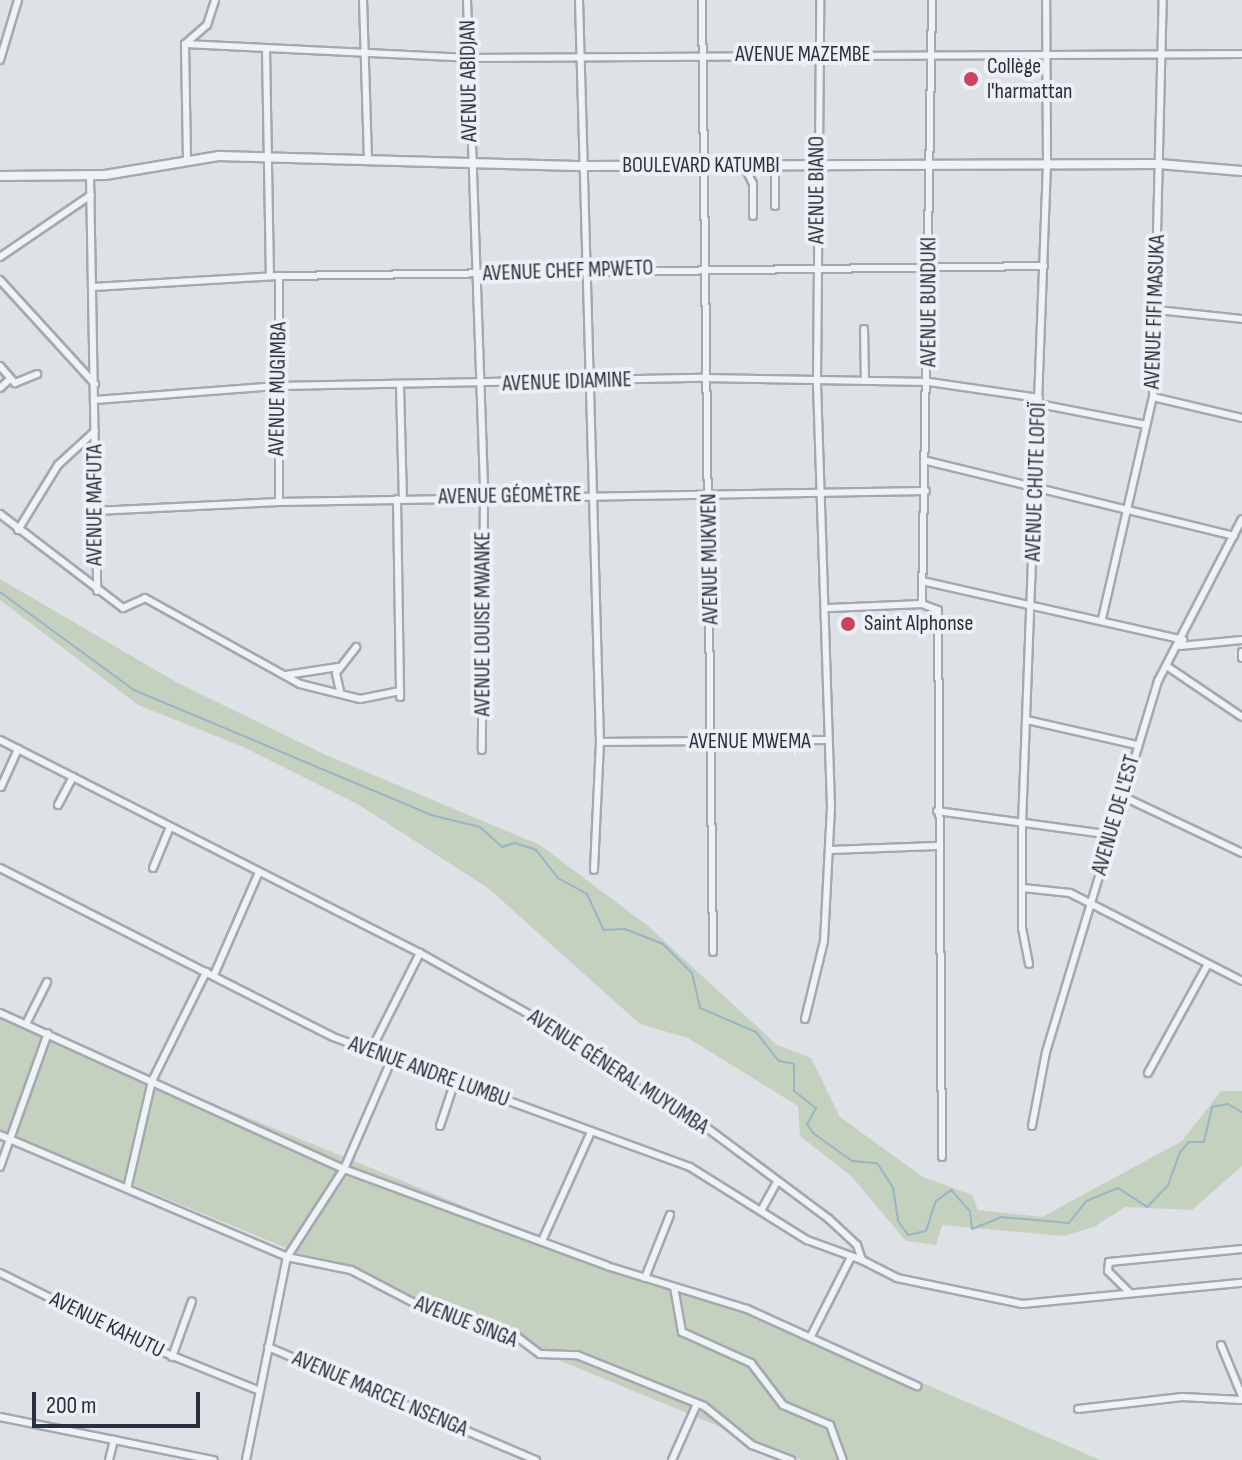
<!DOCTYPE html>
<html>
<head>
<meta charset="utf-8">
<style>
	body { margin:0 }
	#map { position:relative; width:1242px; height:1460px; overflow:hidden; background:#dee2e7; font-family:"Sofia Sans Condensed",sans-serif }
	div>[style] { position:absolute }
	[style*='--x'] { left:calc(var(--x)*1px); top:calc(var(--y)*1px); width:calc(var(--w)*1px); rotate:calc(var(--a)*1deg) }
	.green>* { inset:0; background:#c5d1bf }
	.stream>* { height:2px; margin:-1px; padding:0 1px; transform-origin:1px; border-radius:1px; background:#99b3c7 }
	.roads { filter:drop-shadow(2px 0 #a3a9b1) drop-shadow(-2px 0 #a3a9b1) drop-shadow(0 2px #a3a9b1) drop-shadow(0 -2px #a3a9b1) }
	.minor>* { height:6px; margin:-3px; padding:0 3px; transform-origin:3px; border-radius:3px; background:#f0f3f6 }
	.tertiary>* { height:8px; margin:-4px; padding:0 4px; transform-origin:4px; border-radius:4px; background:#f0f3f6 }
	.dots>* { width:22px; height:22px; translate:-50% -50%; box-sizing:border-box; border:4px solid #edf1f5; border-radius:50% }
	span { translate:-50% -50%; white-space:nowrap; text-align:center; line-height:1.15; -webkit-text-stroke:8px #edf1f5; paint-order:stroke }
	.street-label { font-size:22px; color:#27313e }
	.poi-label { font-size:22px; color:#27313e }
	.left { translate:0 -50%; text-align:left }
	.scale { position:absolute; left:32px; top:1392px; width:168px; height:36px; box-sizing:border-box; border:4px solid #27313e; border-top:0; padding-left:10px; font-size:24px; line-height:28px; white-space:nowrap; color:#27313e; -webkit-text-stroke:6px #edf1f5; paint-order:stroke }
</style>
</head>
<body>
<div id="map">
	<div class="green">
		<div style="clip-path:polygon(0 579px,176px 682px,326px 755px,540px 845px,648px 926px,777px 1045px,811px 1058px,840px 1117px,923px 1177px,972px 1195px,978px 1210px,1042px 1217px,1182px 1141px,1221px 1091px,1242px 1091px,1242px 1166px,1192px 1210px,1125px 1207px,1094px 1227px,1063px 1236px,942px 1225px,936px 1245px,906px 1241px,851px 1176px,800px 1136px,798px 1106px,688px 1038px,640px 1024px,488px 888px,359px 805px,241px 746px,138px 705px,0 600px)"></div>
		<div style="clip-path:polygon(0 1016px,549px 1241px,787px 1324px,1100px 1460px,801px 1460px,0 1130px)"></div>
	</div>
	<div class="stream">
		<div style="--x:0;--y:592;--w:166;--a:36.2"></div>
		<div style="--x:134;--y:690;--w:322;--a:22.8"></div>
		<div style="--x:431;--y:815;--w:50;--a:13.8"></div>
		<div style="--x:480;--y:827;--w:30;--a:42"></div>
		<div style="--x:502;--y:847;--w:14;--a:-17"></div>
		<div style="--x:515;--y:843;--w:22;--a:18"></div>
		<div style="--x:536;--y:850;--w:36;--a:52"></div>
		<div style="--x:558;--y:878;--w:33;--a:29"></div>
		<div style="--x:587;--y:894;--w:40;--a:65"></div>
		<div style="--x:604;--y:930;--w:21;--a:-3"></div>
		<div style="--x:625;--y:929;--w:41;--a:21.5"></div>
		<div style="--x:663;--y:944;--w:41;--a:45"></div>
		<div style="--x:692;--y:973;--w:36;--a:77"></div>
		<div style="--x:700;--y:1008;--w:61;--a:23.2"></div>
		<div style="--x:756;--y:1032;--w:37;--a:52"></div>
		<div style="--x:779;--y:1061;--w:15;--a:11"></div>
		<div style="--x:794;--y:1064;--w:27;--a:90"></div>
		<div style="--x:794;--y:1091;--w:28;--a:38"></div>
		<div style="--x:816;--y:1108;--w:18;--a:119"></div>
		<div style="--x:807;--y:1124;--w:11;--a:56"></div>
		<div style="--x:813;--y:1133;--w:48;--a:35.7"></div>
		<div style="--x:852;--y:1161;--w:25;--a:5"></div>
		<div style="--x:877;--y:1163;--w:30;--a:57"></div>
		<div style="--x:893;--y:1188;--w:33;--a:81"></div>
		<div style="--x:898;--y:1221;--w:17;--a:54"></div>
		<div style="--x:908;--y:1235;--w:18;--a:-13"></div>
		<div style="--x:926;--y:1231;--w:32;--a:-72"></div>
		<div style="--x:936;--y:1201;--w:19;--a:-36"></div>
		<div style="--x:951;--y:1190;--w:28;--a:48"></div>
		<div style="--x:970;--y:1211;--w:18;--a:84"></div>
		<div style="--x:972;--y:1229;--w:31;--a:-22"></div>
		<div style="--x:1001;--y:1217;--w:68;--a:5"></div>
		<div style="--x:1069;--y:1223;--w:28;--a:-52"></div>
		<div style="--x:1086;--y:1201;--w:35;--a:-22"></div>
		<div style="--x:1118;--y:1188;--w:35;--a:33"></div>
		<div style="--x:1147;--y:1207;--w:30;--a:-46"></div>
		<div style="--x:1168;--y:1185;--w:35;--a:-70"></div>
		<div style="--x:1180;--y:1152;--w:13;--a:-48"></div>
		<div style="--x:1189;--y:1142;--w:15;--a:0"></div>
		<div style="--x:1204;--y:1142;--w:36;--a:-77"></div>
		<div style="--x:1212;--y:1107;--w:16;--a:-11"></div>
		<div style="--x:1228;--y:1104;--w:16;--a:30"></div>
	</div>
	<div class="roads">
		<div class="minor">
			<div style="--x:363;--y:0;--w:159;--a:88.2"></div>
			<div style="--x:467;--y:0;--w:497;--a:88"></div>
			<div style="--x:484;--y:497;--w:253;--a:90.5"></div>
			<div style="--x:579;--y:0;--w:742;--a:88.38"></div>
			<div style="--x:600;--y:742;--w:128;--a:92.7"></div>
			<div style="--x:702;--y:0;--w:952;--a:89.34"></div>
			<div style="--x:185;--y:44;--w:284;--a:2.8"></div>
			<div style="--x:469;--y:58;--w:773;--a:-0.3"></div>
			<div style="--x:185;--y:44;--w:114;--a:89"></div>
			<div style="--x:185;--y:44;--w:29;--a:-41"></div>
			<div style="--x:207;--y:25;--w:26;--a:-72"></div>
			<div style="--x:266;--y:50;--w:226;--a:89"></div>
			<div style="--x:0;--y:60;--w:63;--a:-73.3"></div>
			<div style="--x:744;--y:166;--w:20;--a:63"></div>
			<div style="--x:753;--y:184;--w:32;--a:90"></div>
			<div style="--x:775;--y:166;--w:40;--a:90"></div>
			<div style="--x:90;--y:176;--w:415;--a:89"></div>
			<div style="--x:0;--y:257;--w:110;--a:-34.3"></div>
			<div style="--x:0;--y:280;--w:141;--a:47.6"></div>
			<div style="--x:92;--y:287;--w:187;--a:-3.4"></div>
			<div style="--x:279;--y:276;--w:765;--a:-0.75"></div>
			<div style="--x:1157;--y:310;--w:85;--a:6"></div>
			<div style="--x:864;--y:329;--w:52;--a:88.9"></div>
			<div style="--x:0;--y:366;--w:23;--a:49"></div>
			<div style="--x:15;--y:383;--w:24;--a:-22"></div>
			<div style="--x:400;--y:387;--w:112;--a:88.5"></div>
			<div style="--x:0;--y:388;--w:13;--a:-42"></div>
			<div style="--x:1153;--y:397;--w:91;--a:13.3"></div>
			<div style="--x:95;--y:400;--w:184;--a:-4.4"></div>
			<div style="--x:278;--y:386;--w:425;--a:-1.1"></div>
			<div style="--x:703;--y:378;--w:226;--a:1"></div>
			<div style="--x:929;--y:382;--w:111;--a:8.3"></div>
			<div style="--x:1039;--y:404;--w:109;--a:11.1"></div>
			<div style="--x:927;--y:461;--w:316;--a:13.7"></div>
			<div style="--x:397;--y:499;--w:198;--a:89.1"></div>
			<div style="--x:279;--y:502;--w:226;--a:-90"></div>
			<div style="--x:95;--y:511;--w:184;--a:-2.8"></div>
			<div style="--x:279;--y:502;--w:647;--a:-0.97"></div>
			<div style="--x:0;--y:514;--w:155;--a:37.4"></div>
			<div style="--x:123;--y:608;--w:24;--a:-24"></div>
			<div style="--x:145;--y:598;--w:177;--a:29"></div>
			<div style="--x:300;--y:684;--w:62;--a:14"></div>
			<div style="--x:360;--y:699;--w:41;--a:-11.3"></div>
			<div style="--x:18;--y:530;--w:76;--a:-58.4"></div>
			<div style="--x:58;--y:465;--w:50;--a:-42.6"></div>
			<div style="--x:922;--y:581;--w:268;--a:12.7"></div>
			<div style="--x:922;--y:604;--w:604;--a:-89.05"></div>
			<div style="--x:829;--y:608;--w:93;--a:-2.5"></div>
			<div style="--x:922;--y:604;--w:17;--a:21"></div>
			<div style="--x:938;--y:610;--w:547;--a:89.58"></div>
			<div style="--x:1102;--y:619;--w:228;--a:-77.1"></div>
			<div style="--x:1153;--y:397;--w:397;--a:-88.6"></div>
			<div style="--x:1180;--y:646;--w:62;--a:-5.5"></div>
			<div style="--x:1242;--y:652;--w:6;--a:90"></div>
			<div style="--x:1168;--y:667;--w:89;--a:34"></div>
			<div style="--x:286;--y:675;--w:53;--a:-8.7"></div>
			<div style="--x:340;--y:691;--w:18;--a:-103"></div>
			<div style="--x:336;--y:673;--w:33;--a:-52"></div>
			<div style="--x:1027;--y:720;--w:113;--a:12.8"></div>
			<div style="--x:0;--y:740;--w:471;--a:26.9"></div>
			<div style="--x:420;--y:953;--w:162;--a:29.3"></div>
			<div style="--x:561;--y:1032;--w:86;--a:37"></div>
			<div style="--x:630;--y:1084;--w:79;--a:28.8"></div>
			<div style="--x:699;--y:1122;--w:162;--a:36.7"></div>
			<div style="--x:829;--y:1219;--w:38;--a:43"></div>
			<div style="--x:857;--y:1245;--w:16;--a:72"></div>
			<div style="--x:862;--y:1260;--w:39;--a:27"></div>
			<div style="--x:897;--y:1278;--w:128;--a:11.7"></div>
			<div style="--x:1022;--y:1304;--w:221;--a:-5.5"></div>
			<div style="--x:600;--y:742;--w:225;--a:-0.5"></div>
			<div style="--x:1;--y:787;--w:42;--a:-65.9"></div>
			<div style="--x:1122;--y:796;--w:133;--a:25.4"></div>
			<div style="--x:58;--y:805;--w:32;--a:-62"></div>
			<div style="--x:937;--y:811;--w:177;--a:7.8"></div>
			<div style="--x:830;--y:850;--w:106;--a:-2.2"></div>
			<div style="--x:0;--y:868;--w:373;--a:26.9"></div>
			<div style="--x:333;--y:1037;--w:380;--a:20"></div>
			<div style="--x:690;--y:1167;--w:138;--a:32"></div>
			<div style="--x:807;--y:1240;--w:59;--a:20"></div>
			<div style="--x:153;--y:868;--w:44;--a:-67.5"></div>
			<div style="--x:1023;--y:888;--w:47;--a:6.1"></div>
			<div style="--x:1070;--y:893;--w:193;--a:27.1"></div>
			<div style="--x:1029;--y:964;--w:37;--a:-101"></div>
			<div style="--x:1022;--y:928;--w:104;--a:-90"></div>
			<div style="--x:1022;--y:824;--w:660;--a:-87.83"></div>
			<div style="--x:1047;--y:164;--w:164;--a:-90.3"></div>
			<div style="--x:214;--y:975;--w:112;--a:-66.4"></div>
			<div style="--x:0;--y:1013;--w:378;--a:24.4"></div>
			<div style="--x:344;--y:1169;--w:280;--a:20.2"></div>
			<div style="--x:607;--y:1266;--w:146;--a:17.1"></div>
			<div style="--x:747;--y:1309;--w:187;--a:24.4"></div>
			<div style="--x:805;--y:1019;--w:80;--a:-76.3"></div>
			<div style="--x:824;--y:941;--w:135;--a:-87"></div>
			<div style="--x:831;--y:806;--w:426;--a:-91.9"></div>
			<div style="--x:817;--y:380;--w:380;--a:-89.5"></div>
			<div style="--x:26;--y:1024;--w:47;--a:-63.4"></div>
			<div style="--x:370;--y:1052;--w:111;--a:-63.2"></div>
			<div style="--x:1148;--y:1073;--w:124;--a:-61.2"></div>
			<div style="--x:440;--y:1126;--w:47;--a:-71.6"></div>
			<div style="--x:1032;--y:1126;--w:75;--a:-79.3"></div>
			<div style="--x:1046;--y:1052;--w:388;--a:-73.2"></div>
			<div style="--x:1158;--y:681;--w:182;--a:-62.6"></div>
			<div style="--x:0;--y:1135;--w:312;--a:23"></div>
			<div style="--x:287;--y:1257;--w:65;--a:11.5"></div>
			<div style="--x:351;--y:1270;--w:71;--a:27.6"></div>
			<div style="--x:414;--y:1303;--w:107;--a:17.9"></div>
			<div style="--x:516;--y:1336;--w:30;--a:37"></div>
			<div style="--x:540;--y:1354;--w:37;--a:2"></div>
			<div style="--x:577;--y:1355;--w:137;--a:21.9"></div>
			<div style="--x:704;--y:1406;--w:62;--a:39.1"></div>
			<div style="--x:752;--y:1445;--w:42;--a:21"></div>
			<div style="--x:0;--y:1167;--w:142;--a:-70.3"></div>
			<div style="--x:127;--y:1189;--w:111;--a:-77"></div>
			<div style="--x:152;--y:1081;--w:122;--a:-63.6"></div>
			<div style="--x:762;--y:1209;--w:29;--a:-61"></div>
			<div style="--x:542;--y:1241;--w:117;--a:-65.8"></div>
			<div style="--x:0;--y:1273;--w:160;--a:26.4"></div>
			<div style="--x:143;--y:1344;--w:126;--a:21.9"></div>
			<div style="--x:645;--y:1278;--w:68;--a:-68.4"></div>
			<div style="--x:674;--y:1287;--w:46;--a:79.9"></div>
			<div style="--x:682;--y:1332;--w:76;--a:24.2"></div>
			<div style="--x:751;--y:1363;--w:53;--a:52.7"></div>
			<div style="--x:783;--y:1405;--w:51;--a:23.1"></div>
			<div style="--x:830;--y:1425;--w:37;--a:70"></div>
			<div style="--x:1130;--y:1293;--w:31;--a:-135"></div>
			<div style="--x:1108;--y:1271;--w:9;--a:-84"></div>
			<div style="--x:1109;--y:1262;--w:134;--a:-5.6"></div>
			<div style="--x:811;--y:1336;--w:86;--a:-63.1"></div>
			<div style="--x:1221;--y:1345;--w:55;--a:67.6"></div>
			<div style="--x:268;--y:1347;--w:291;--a:22.9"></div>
			<div style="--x:172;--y:1357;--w:59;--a:-70.3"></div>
			<div style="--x:1078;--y:1409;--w:105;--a:-6.6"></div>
			<div style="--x:1182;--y:1397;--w:60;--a:2.9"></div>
			<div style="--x:0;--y:1417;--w:218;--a:11.4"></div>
			<div style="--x:109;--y:1460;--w:21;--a:-76"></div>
			<div style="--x:246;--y:1460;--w:207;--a:-78.6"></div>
			<div style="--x:287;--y:1257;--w:105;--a:-57.1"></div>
			<div style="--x:344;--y:1169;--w:118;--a:-66.5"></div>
			<div style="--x:672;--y:1460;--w:59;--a:-66"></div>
		</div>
		<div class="tertiary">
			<div style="--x:0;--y:176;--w:105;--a:-0.5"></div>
			<div style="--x:105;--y:175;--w:116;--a:-9.5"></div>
			<div style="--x:219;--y:156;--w:366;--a:1.6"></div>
			<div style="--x:585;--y:166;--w:574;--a:-0.2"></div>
			<div style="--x:1159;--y:164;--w:83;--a:4.8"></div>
		</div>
	</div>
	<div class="dots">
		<div style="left:971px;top:79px;background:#cb4363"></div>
		<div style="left:848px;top:624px;background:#cb4363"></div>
	</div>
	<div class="street-label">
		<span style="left:803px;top:55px">AVENUE MAZEMBE</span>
		<span style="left:469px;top:81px;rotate:-91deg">AVENUE ABIDJAN</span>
		<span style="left:701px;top:166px">BOULEVARD KATUMBI</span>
		<span style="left:817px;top:190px;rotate:-90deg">AVENUE BIANO</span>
		<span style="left:568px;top:271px;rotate:-2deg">AVENUE CHEF MPWETO</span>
		<span style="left:929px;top:302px;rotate:-90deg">AVENUE BUNDUKI</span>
		<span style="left:1155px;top:312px;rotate:-88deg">AVENUE FIFI MASUKA</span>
		<span style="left:567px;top:382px;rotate:-2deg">AVENUE IDIAMINE</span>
		<span style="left:278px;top:389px;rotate:-89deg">AVENUE MUGIMBA</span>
		<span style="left:1036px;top:482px;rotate:-88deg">AVENUE CHUTE LOFOÏ</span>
		<span style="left:510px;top:496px;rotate:-1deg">AVENUE GÉOMÈTRE</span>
		<span style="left:95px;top:505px;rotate:-90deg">AVENUE MAFUTA</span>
		<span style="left:710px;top:559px;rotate:-91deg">AVENUE MUKWEN</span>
		<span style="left:483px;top:624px;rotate:-90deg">AVENUE LOUISE MWANKE</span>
		<span style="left:750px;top:742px">AVENUE MWEMA</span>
		<span style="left:1116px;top:815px;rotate:-74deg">AVENUE DE L'EST</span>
		<span style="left:429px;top:1072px;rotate:20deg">AVENUE ANDRE LUMBU</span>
		<span style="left:618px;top:1072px;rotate:33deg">AVENUE GÉNERAL MUYUMBA</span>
		<span style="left:466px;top:1322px;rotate:21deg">AVENUE SINGA</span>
		<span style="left:107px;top:1325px;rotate:26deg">AVENUE KAHUTU</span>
		<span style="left:380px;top:1394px;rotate:23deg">AVENUE MARCEL NSENGA</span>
	</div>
	<div class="poi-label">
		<span class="left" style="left:987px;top:79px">Collège<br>l'harmattan</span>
		<span class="left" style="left:864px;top:624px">Saint Alphonse</span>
	</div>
	<div class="scale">200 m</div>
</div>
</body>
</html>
